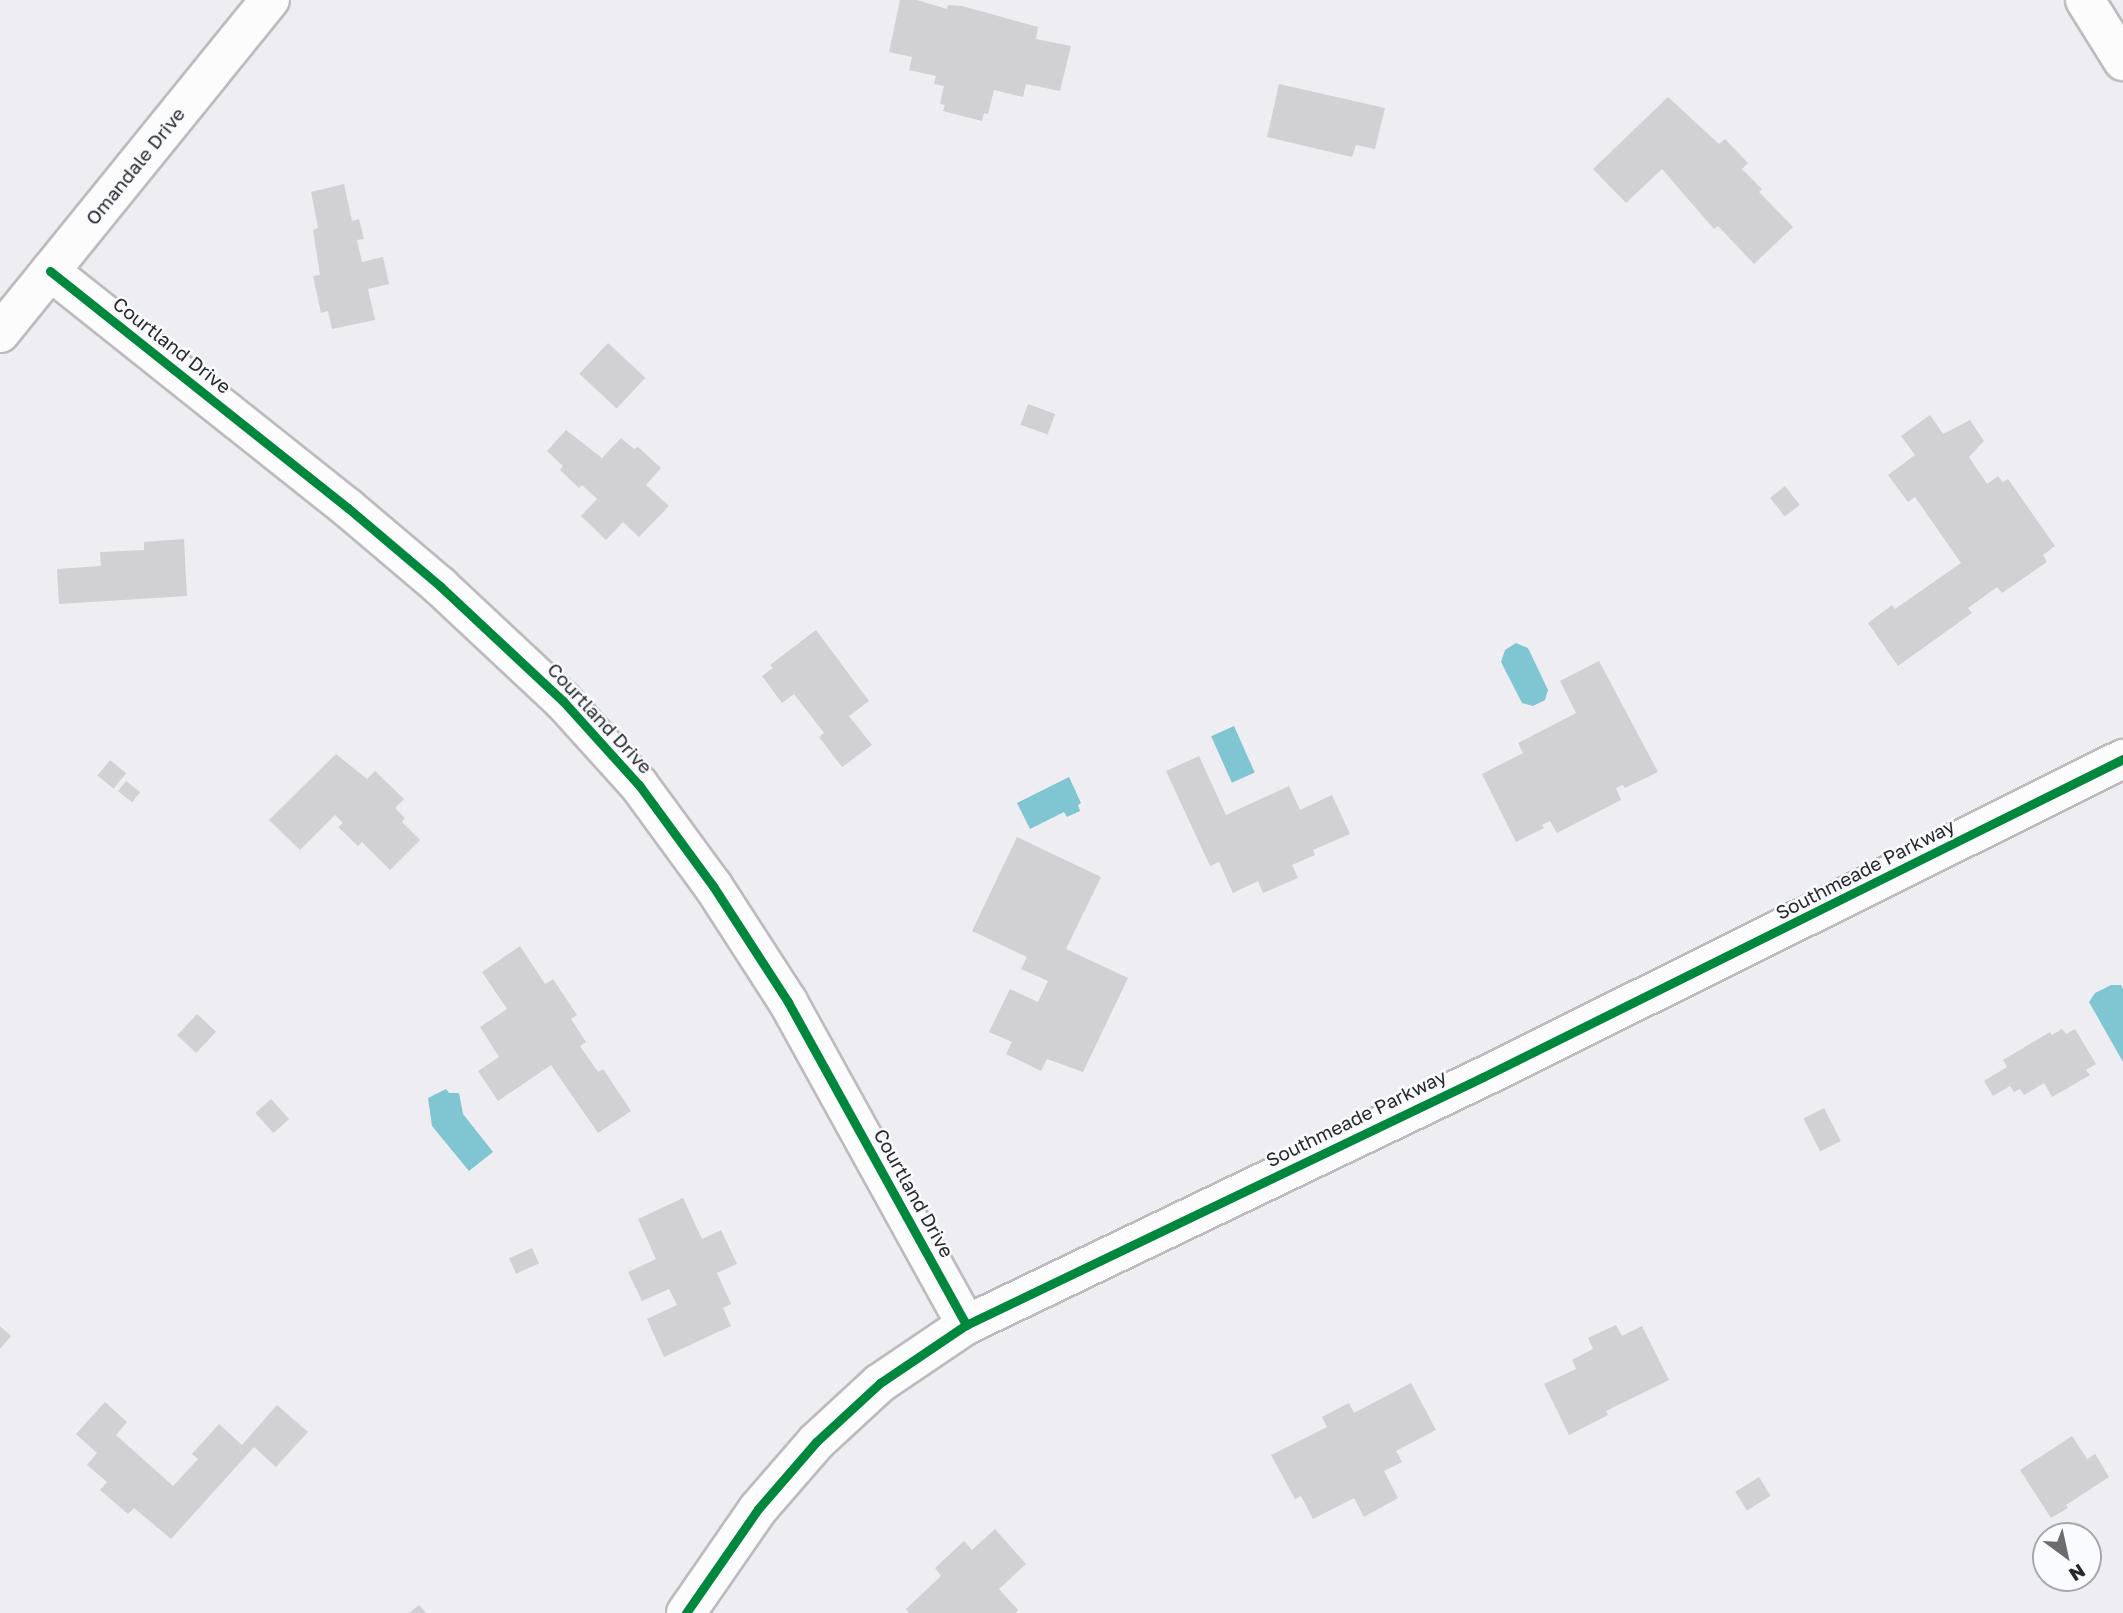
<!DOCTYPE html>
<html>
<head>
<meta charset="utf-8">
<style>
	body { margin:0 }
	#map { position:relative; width:2123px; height:1613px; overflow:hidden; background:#eeeef2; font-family:"Golos Text",sans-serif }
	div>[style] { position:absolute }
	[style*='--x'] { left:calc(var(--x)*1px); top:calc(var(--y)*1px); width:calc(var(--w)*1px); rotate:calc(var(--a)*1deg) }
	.water>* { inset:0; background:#80c5d2; transform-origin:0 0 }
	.building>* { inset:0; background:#d1d0d2; transform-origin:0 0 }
	.roads { filter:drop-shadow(2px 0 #bcbcbf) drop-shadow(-2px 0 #bcbcbf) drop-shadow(0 2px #bcbcbf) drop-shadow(0 -2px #bcbcbf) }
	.street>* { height:38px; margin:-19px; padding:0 19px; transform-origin:19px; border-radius:19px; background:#fcfcfd }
	.primary>* { height:38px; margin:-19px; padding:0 19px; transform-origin:19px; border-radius:19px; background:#fcfcfd }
	.cycleway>* { height:9px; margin:-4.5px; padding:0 4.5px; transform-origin:4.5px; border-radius:4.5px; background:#00873e }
	span { translate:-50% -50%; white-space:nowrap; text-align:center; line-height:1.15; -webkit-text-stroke:5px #fafbff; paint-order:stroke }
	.street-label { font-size:19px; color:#27282a }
	.north { position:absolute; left:2032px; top:1522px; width:70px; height:70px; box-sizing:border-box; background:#fafbff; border:2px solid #a6a7aa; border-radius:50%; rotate:147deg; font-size:19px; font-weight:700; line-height:28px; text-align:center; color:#27282a }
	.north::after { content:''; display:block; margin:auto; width:24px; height:32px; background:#6d6d70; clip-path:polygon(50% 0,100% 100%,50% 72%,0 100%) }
</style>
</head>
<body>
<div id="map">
	<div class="water">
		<div style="clip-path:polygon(1516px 643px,1528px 648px,1548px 690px,1545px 700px,1533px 706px,1522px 703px,1501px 662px,1505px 650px)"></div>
		<div style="left:1234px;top:726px;width:51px;height:25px;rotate:66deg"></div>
		<div style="clip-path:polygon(1069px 777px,1081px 803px,1078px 805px,1080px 811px,1067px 817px,1064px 812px,1030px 829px,1017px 803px)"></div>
		<div style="clip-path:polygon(2111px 985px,2121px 985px,2123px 989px,2123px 1062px,2089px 1002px,2095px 993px)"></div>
		<div style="clip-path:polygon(446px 1089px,449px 1093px,459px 1093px,463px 1114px,493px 1152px,469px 1171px,432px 1126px,428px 1098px)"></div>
	</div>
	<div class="building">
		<div style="clip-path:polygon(900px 0,917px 0,947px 9px,948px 5px,962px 6px,1038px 27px,1036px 39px,1071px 46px,1060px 91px,1026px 84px,1023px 97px,994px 90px,988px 114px,984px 113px,982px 121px,943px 111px,945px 105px,940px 104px,944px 86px,934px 84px,936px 76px,909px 70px,912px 57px,889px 52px)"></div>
		<div style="clip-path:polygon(1279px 84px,1385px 108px,1375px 149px,1356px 145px,1352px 157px,1267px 137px)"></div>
		<div style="clip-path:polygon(1668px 97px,1719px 144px,1725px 139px,1748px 163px,1742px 169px,1762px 189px,1759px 192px,1793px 227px,1754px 264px,1718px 226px,1714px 229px,1662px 169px,1626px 203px,1593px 169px)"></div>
		<div style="clip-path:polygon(344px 184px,352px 221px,359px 219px,364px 239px,357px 240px,362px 262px,383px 257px,389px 284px,368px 289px,375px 320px,332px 329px,328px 311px,321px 313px,313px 276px,320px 275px,313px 230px,318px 228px,311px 192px)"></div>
		<div style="left:608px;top:343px;width:51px;height:42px;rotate:43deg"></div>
		<div style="left:1028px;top:404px;width:29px;height:22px;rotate:20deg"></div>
		<div style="clip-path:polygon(1930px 415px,1943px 434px,1970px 420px,1984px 441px,1969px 457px,1987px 484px,1998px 476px,2003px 482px,2008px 479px,2055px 546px,2043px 555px,2047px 562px,2002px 593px,1997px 587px,1968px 608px,1972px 613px,1898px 666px,1868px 623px,1892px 605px,1895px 609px,1961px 563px,1915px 497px,1908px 502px,1888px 475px,1915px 455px,1901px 436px)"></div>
		<div style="clip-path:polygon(566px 430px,602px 458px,621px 438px,634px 449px,638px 447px,661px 468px,646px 485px,669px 506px,639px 537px,623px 522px,606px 540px,581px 516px,597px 499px,582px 485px,579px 488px,560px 470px,563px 466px,547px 451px)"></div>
		<div style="left:1785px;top:486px;width:24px;height:19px;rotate:52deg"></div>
		<div style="clip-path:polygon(184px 539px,187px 596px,59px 604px,57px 569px,101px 566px,100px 552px,144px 550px,144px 542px)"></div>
		<div style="clip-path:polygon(816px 630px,869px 701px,849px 716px,872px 745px,842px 767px,819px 737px,824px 733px,794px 694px,782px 703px,762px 676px,773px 668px,770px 665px)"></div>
		<div style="clip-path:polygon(1599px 661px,1658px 772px,1625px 788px,1623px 785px,1616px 788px,1621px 800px,1557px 833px,1550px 821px,1542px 825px,1544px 828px,1516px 842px,1482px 774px,1523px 753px,1518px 743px,1576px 713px,1560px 681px)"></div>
		<div style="clip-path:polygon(336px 754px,367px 779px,375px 771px,404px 799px,395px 808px,405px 818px,402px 822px,420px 840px,390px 870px,362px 842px,358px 846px,338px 827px,343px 823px,335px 815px,300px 850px,269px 820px)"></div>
		<div style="clip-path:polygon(1199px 756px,1226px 815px,1289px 786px,1300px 810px,1332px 795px,1350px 834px,1313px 850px,1315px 855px,1292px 865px,1298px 878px,1263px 893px,1258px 881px,1233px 893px,1219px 862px,1210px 866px,1166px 771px)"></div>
		<div style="left:110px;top:760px;width:21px;height:20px;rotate:39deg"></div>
		<div style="left:126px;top:781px;width:18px;height:13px;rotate:38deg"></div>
		<div style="clip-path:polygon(1017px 837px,1101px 877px,1066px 949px,1128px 978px,1083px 1072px,1047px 1059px,1041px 1071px,1006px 1054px,1012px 1042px,989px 1032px,1010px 989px,1038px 1002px,1048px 981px,1021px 969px,1027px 957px,972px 931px)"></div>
		<div style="clip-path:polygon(520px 946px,545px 984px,553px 979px,577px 1015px,571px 1019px,586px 1042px,580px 1046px,598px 1072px,603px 1069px,631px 1111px,598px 1133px,551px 1065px,498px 1101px,478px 1071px,499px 1057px,480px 1027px,507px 1009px,482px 972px)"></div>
		<div style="left:197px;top:1014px;width:26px;height:29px;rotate:43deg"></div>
		<div style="clip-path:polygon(2062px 1029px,2066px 1034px,2075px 1029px,2096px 1064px,2086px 1070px,2090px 1075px,2052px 1097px,2044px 1083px,2024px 1095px,2020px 1089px,2014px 1092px,2010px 1086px,1993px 1096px,1984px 1081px,2007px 1067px,2003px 1060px,2050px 1032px,2052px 1035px)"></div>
		<div style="left:271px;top:1099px;width:27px;height:21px;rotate:48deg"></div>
		<div style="left:1824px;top:1108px;width:37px;height:23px;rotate:63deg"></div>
		<div style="clip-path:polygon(683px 1198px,702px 1239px,721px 1230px,737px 1264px,717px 1273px,731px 1304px,723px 1308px,731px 1326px,664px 1357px,647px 1319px,677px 1305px,669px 1289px,642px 1301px,628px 1272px,656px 1259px,638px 1219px)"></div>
		<div style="left:532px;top:1248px;width:17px;height:25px;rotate:66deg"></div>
		<div style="clip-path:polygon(1616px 1325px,1622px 1336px,1642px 1326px,1669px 1380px,1606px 1411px,1608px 1415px,1569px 1435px,1544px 1384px,1576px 1369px,1572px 1360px,1593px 1349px,1588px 1338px)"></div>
		<div style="clip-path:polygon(0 1326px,11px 1336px,0 1349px)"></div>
		<div style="clip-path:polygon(1411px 1383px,1436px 1430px,1396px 1451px,1402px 1462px,1384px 1471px,1398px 1498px,1364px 1517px,1354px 1498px,1313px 1519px,1301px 1496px,1295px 1499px,1271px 1455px,1327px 1427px,1322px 1417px,1349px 1403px,1354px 1413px)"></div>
		<div style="clip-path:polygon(105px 1402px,127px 1422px,116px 1435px,173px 1486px,198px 1459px,192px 1454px,219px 1424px,242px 1445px,277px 1405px,308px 1432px,276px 1467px,254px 1447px,171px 1539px,134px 1508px,128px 1514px,100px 1490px,107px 1482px,87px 1465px,97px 1453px,76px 1434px)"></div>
		<div style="clip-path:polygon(2072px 1436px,2087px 1459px,2095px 1454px,2109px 1477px,2066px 1505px,2068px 1508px,2051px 1518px,2020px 1470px)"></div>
		<div style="left:1759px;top:1477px;width:22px;height:28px;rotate:58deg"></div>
		<div style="clip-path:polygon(995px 1529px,1026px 1564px,999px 1589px,1018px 1610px,1016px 1613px,909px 1613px,906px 1609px,941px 1576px,935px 1568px,964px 1541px,972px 1550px)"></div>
		<div style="clip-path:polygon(419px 1605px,426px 1613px,409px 1613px)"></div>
	</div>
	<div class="roads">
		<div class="street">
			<div style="--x:50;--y:271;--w:381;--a:38.5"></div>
			<div style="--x:348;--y:508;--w:121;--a:40.3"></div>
			<div style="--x:440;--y:586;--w:168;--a:43.1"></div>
			<div style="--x:563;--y:701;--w:113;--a:47.9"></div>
			<div style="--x:639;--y:785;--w:125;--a:53.8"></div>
			<div style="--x:713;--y:886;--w:138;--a:57.1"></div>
			<div style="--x:788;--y:1002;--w:369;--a:61.1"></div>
			<div style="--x:0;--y:333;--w:429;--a:-51"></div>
			<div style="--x:686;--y:1613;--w:126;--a:-55.3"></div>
			<div style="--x:758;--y:1509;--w:89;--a:-49.1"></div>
			<div style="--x:816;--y:1442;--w:87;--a:-42.7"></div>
			<div style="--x:880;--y:1383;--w:104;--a:-34"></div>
			<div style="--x:966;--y:1325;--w:573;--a:-25.63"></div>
			<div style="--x:1483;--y:1077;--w:715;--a:-26.42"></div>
		</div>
		<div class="primary">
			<div style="--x:2085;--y:0;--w:72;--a:58.1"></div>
		</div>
	</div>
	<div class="cycleway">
		<div style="--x:50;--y:271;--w:381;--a:38.5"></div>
		<div style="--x:348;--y:508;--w:121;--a:40.3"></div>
		<div style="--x:440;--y:586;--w:168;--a:43.1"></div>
		<div style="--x:563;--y:701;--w:113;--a:47.9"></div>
		<div style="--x:639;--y:785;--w:125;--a:53.8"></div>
		<div style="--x:713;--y:886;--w:138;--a:57.1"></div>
		<div style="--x:788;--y:1002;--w:369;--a:61.1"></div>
		<div style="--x:686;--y:1613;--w:126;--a:-55.3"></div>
		<div style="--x:758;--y:1509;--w:89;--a:-49.1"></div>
		<div style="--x:816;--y:1442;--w:87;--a:-42.7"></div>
		<div style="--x:880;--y:1383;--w:104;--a:-34"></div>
		<div style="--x:966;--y:1325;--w:573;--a:-25.63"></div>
		<div style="--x:1483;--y:1077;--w:715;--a:-26.42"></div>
	</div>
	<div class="street-label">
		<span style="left:135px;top:166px;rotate:-51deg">Omandale Drive</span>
		<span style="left:172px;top:345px;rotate:38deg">Courtland Drive</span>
		<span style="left:600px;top:718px;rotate:47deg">Courtland Drive</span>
		<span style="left:1865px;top:869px;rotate:-27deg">Southmeade Parkway</span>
		<span style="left:1356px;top:1118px;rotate:-26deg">Southmeade Parkway</span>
		<span style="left:914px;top:1193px;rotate:61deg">Courtland Drive</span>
	</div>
	<div class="north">N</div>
</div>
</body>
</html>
